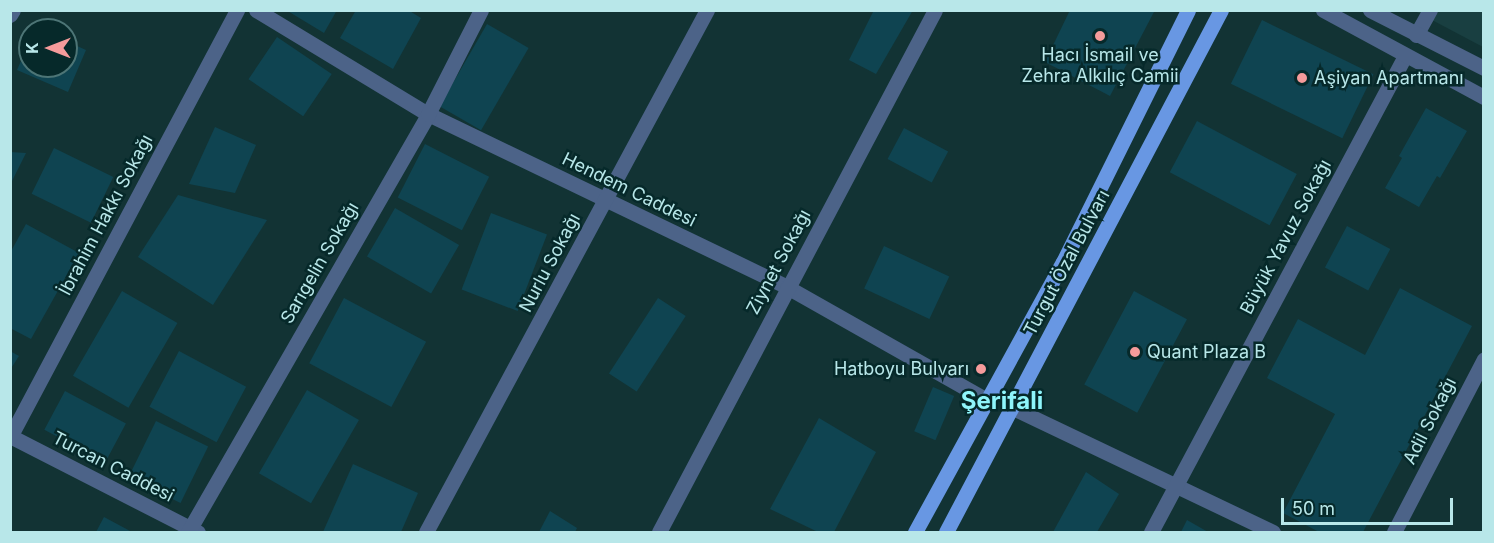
<!DOCTYPE html>
<html>
<head>
<meta charset="utf-8">
<style>
	body { margin:0 }
	#map { position:relative; width:1494px; height:543px; overflow:hidden; background:#123334; font-family:Inter,sans-serif }
	div>[style] { position:absolute }
	[style*='--x'] { left:calc(var(--x)*1px); top:calc(var(--y)*1px); width:calc(var(--w)*1px); rotate:calc(var(--a)*1deg) }
	.built>* { inset:0; background:#193f41 }
	.building>* { inset:0; background:#0f4451; transform-origin:0 0 }
	.minor>* { height:15px; margin:-7.5px; padding:0 7.5px; transform-origin:7.5px; border-radius:7.5px; background:#4c6388 }
	.tertiary>* { height:15px; margin:-7.5px; padding:0 7.5px; transform-origin:7.5px; border-radius:7.5px; background:#4c6388 }
	.primary>* { height:15px; margin:-7.5px; padding:0 7.5px; transform-origin:7.5px; border-radius:7.5px; background:#6897e3 }
	.dots>* { width:16px; height:16px; translate:-50% -50%; box-sizing:border-box; border:3px solid #06292a; border-radius:50% }
	span { translate:-50% -50%; white-space:nowrap; text-align:center; line-height:1.15; -webkit-text-stroke:5px #06292a; paint-order:stroke }
	.poi-label { font-size:18px; color:#b8e7e9 }
	.left { translate:0 -50%; text-align:left }
	.right { translate:-100% -50%; text-align:right }
	.street-label { font-size:18px; color:#b8e7e9 }
	.district-label { font-size:24px; color:#8ff5fb; font-weight:700 }
	.frame { position:absolute; inset:0; border:12px solid #b8e7e9; pointer-events:none }
	.north { position:absolute; left:18px; top:18px; width:60px; height:60px; box-sizing:border-box; background:#06292a; border:2px solid #4d7576; border-radius:50%; rotate:270deg; font-size:16px; font-weight:700; line-height:24px; text-align:center; color:#b8e7e9 }
	.north::after { content:''; display:block; margin:auto; width:21px; height:27px; background:#f59b9b; clip-path:polygon(50% 0,100% 100%,50% 72%,0 100%) }
	.scale { position:absolute; left:1281px; top:498px; width:172px; height:27px; box-sizing:border-box; border:3px solid #b8e7e9; border-top:0; padding-left:8px; font-size:18px; line-height:21px; white-space:nowrap; color:#b8e7e9; -webkit-text-stroke:4px #06292a; paint-order:stroke }
</style>
</head>
<body>
<div id="map">
	<div class="built">
		<div style="clip-path:polygon(1415px 11px,1483px 11px,1483px 47px)"></div>
	</div>
	<div class="building">
		<div style="clip-path:polygon(286px 10px,337px 10px,324px 33px)"></div>
		<div style="clip-path:polygon(356px 10px,408px 10px,421px 18px,393px 69px,340px 38px)"></div>
		<div style="clip-path:polygon(874px 10px,913px 10px,876px 74px,849px 60px)"></div>
		<div style="clip-path:polygon(1070px 10px,1155px 10px,1110px 96px,1045px 62px)"></div>
		<div style="left:1262px;top:20px;width:124px;height:71px;rotate:26deg"></div>
		<div style="left:487px;top:24px;width:48px;height:95px;rotate:30deg"></div>
		<div style="left:277px;top:37px;width:66px;height:51px;rotate:34deg"></div>
		<div style="clip-path:polygon(30px 40px,30px 66px,66px 66px,66px 41px,86px 50px,68px 92px,17px 70px)"></div>
		<div style="clip-path:polygon(1426px 108px,1467px 131px,1440px 178px,1437px 176px,1419px 207px,1385px 188px,1402px 158px,1399px 156px)"></div>
		<div style="left:1197px;top:121px;width:113px;height:58px;rotate:28deg"></div>
		<div style="clip-path:polygon(215px 127px,256px 145px,235px 193px,189px 184px)"></div>
		<div style="left:904px;top:128px;width:50px;height:35px;rotate:28deg"></div>
		<div style="left:425px;top:144px;width:72px;height:60px;rotate:27deg"></div>
		<div style="left:54px;top:148px;width:66px;height:51px;rotate:26deg"></div>
		<div style="clip-path:polygon(10px 152px,26px 153px,10px 185px)"></div>
		<div style="clip-path:polygon(178px 195px,267px 220px,213px 305px,138px 257px)"></div>
		<div style="left:395px;top:208px;width:74px;height:56px;rotate:30deg"></div>
		<div style="left:491px;top:213px;width:60px;height:82px;rotate:21deg"></div>
		<div style="clip-path:polygon(26px 224px,79px 253px,31px 339px,10px 328px,10px 253px)"></div>
		<div style="left:1347px;top:226px;width:49px;height:47px;rotate:28deg"></div>
		<div style="left:884px;top:246px;width:72px;height:47px;rotate:25deg"></div>
		<div style="clip-path:polygon(1400px 288px,1472px 326px,1363px 532px,1319px 532px,1283px 513px,1335px 414px,1267px 378px,1298px 319px,1365px 355px)"></div>
		<div style="left:122px;top:291px;width:64px;height:98px;rotate:30deg"></div>
		<div style="left:1134px;top:291px;width:60px;height:106px;rotate:28deg"></div>
		<div style="left:344px;top:298px;width:93px;height:74px;rotate:28deg"></div>
		<div style="left:658px;top:298px;width:33px;height:90px;rotate:33deg"></div>
		<div style="clip-path:polygon(10px 351px,19px 356px,10px 370px)"></div>
		<div style="left:179px;top:351px;width:76px;height:63px;rotate:28deg"></div>
		<div style="left:933px;top:387px;width:23px;height:48px;rotate:23deg"></div>
		<div style="left:307px;top:390px;width:60px;height:96px;rotate:30deg"></div>
		<div style="left:65px;top:391px;width:69px;height:44px;rotate:28deg"></div>
		<div style="clip-path:polygon(819px 418px,876px 452px,834px 532px,818px 532px,770px 509px)"></div>
		<div style="left:156px;top:421px;width:58px;height:63px;rotate:26deg"></div>
		<div style="clip-path:polygon(353px 464px,418px 493px,401px 532px,323px 532px)"></div>
		<div style="clip-path:polygon(1086px 472px,1119px 494px,1097px 532px,1053px 532px)"></div>
		<div style="clip-path:polygon(550px 511px,577px 528px,575px 532px,539px 532px)"></div>
		<div style="clip-path:polygon(104px 517px,132px 532px,96px 532px)"></div>
		<div style="clip-path:polygon(1187px 520px,1208px 532px,1181px 532px)"></div>
	</div>
	<div class="minor">
		<div style="--x:256;--y:10;--w:201;--a:31.2"></div>
		<div style="--x:428;--y:114;--w:399;--a:25.7"></div>
		<div style="--x:787;--y:287;--w:230;--a:29.5"></div>
		<div style="--x:10;--y:15;--w:6;--a:-59"></div>
		<div style="--x:1416;--y:35;--w:29;--a:-61"></div>
		<div style="--x:1013;--y:408;--w:288;--a:25.5"></div>
		<div style="--x:10;--y:436;--w:211;--a:27.1"></div>
		<div style="--x:10;--y:437;--w:484;--a:-62"></div>
		<div style="--x:188;--y:532;--w:482;--a:-60.1"></div>
		<div style="--x:428;--y:114;--w:117;--a:-63"></div>
		<div style="--x:426;--y:532;--w:593;--a:-61.71"></div>
		<div style="--x:659;--y:532;--w:590;--a:-62.13"></div>
		<div style="--x:1151;--y:532;--w:540;--a:-61.92"></div>
		<div style="--x:1394;--y:532;--w:195;--a:-62.5"></div>
	</div>
	<div class="tertiary">
		<div style="--x:1323;--y:10;--w:183;--a:28.4"></div>
		<div style="--x:1370;--y:10;--w:128;--a:27"></div>
	</div>
	<div class="primary">
		<div style="--x:915;--y:532;--w:308;--a:-61.3"></div>
		<div style="--x:1063;--y:262;--w:281;--a:-63.6"></div>
		<div style="--x:946;--y:532;--w:590;--a:-62.22"></div>
	</div>
	<div class="dots">
		<div style="left:1100px;top:36px;background:#f59b9b"></div>
		<div style="left:1302px;top:78px;background:#f59b9b"></div>
		<div style="left:1135px;top:352px;background:#f59b9b"></div>
		<div style="left:981px;top:369px;background:#f59b9b"></div>
	</div>
	<div class="poi-label">
		<span style="left:1100px;top:66px">Hacı İsmail ve<br>Zehra Alkılıç Camii</span>
		<span class="left" style="left:1314px;top:78px">Aşiyan Apartmanı</span>
		<span class="left" style="left:1147px;top:352px">Quant Plaza B</span>
		<span class="right" style="left:969px;top:369px">Hatboyu Bulvarı</span>
	</div>
	<div class="street-label">
		<span style="left:629px;top:190px;rotate:26deg">Hendem Caddesi</span>
		<span style="left:106px;top:215px;rotate:-62deg">İbrahim Hakkı Sokağı</span>
		<span style="left:1286px;top:237px;rotate:-62deg">Büyük Yavuz Sokağı</span>
		<span style="left:779px;top:262px;rotate:-62deg">Ziynet Sokağı</span>
		<span style="left:320px;top:263px;rotate:-60deg">Sarıgelin Sokağı</span>
		<span style="left:550px;top:263px;rotate:-62deg">Nurlu Sokağı</span>
		<span style="left:1067px;top:263px;rotate:-62deg">Turgut Özal Bulvarı</span>
		<span style="left:1430px;top:421px;rotate:-63deg">Adil Sokağı</span>
		<span style="left:113px;top:467px;rotate:27deg">Turcan Caddesi</span>
	</div>
	<div class="district-label">
		<span style="left:1002px;top:401px">Şerifali</span>
	</div>
	<div class="frame"></div>
	<div class="north">K</div>
	<div class="scale">50 m</div>
</div>
</body>
</html>
